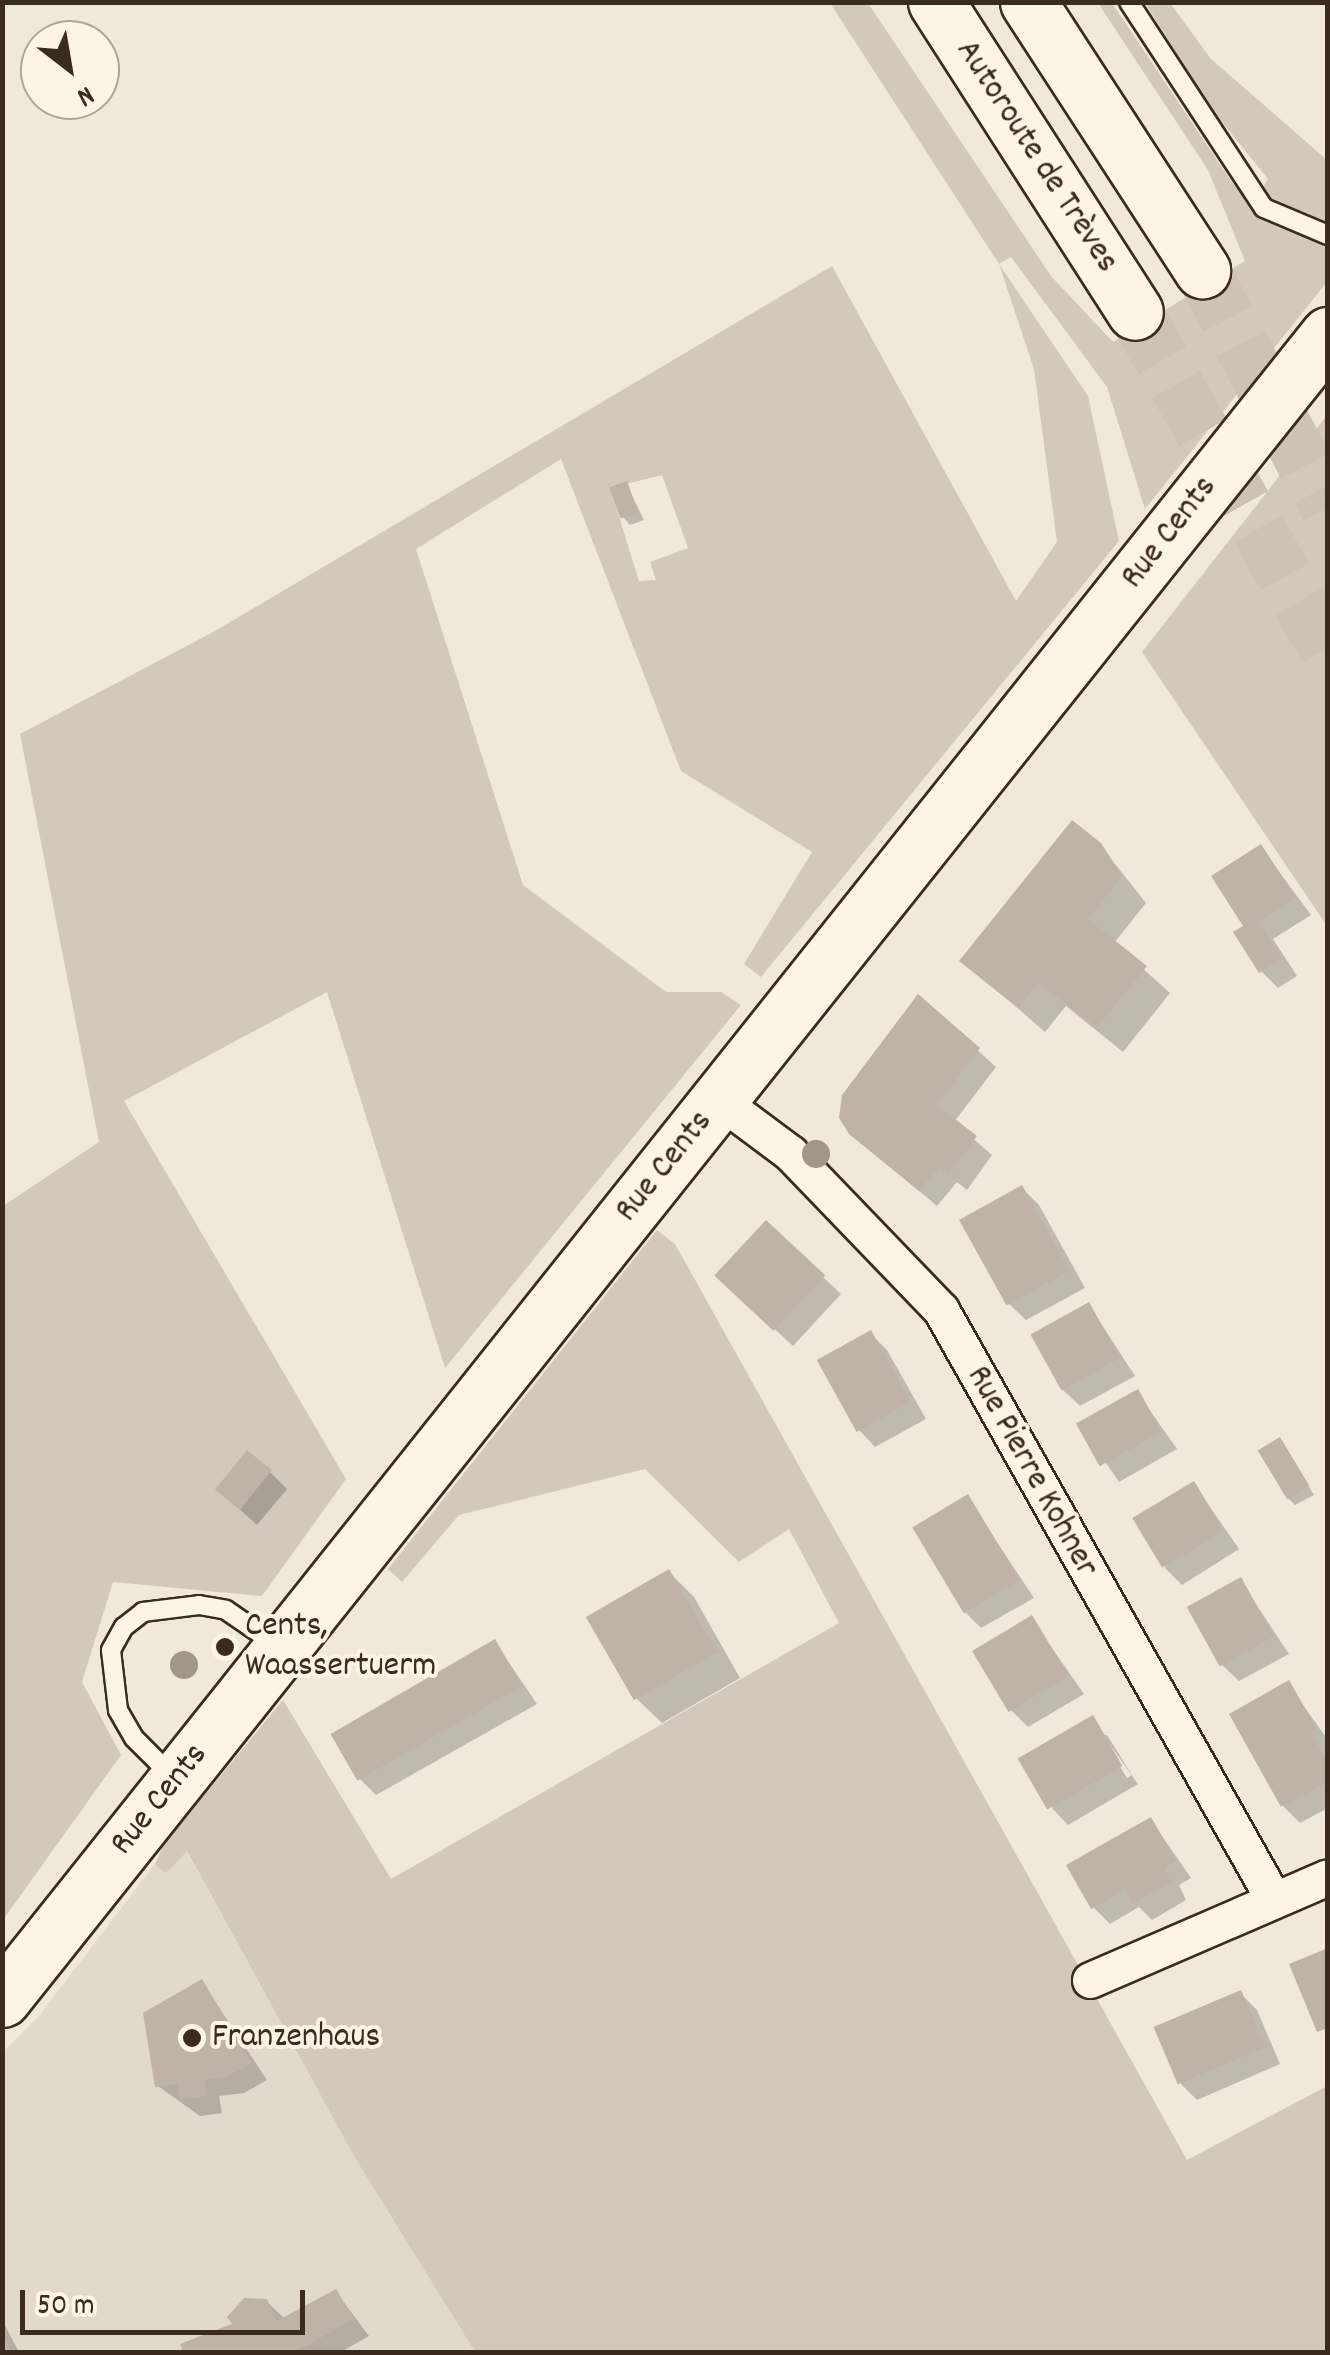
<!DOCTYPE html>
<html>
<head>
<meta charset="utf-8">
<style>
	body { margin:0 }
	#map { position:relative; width:1330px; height:2355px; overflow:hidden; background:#f0e9d9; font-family:Dekko,sans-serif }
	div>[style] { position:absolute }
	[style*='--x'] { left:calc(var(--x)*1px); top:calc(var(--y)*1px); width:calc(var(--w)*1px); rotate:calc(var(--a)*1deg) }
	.built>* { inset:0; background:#e1d9c9 }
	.green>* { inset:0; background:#d2c9ba }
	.shadow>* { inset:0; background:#0003 }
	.building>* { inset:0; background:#beb3a4; transform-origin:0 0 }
	.motorway-tunnel>* { height:55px; margin-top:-27.5px; transform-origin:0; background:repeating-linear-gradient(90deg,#ccc3b4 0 55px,transparent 0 83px) }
	.roads { filter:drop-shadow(2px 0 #3b2a1e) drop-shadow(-2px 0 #3b2a1e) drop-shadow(0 2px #3b2a1e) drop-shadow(0 -2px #3b2a1e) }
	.service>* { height:18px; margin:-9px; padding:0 9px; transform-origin:9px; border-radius:9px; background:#fcf5e5 }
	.minor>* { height:35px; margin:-17.5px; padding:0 17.5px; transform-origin:17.5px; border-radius:17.5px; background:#fcf5e5 }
	.primary>* { height:55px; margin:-27.5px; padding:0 27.5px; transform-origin:27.5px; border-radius:27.5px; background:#fcf5e5 }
	.motorway>* { height:55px; margin:-27.5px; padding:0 27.5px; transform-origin:27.5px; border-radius:27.5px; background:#fcf5e5 }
	.trees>* { width:28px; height:28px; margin:-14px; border-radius:50%; background:#a19688 }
	.dots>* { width:28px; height:28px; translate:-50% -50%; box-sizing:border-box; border:5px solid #fcf5e5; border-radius:50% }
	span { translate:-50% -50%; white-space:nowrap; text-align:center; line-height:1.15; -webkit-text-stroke:8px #fcf5e5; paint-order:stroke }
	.street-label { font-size:35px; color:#3b2a1e }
	.poi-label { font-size:35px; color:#3b2a1e }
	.left { translate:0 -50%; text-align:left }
	.frame { position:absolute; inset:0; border:5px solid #3b2a1e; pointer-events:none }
	.north { position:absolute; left:20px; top:20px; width:100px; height:100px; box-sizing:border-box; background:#fcf5e5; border:2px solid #afa495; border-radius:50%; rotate:149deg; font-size:28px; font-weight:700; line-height:40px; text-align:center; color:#3b2a1e }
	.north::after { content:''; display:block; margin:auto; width:35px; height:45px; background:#3b2a1e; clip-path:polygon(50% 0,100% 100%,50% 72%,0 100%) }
	.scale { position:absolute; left:20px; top:2290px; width:285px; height:45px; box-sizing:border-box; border:5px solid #3b2a1e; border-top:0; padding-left:12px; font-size:30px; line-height:35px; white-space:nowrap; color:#3b2a1e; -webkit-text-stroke:8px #fcf5e5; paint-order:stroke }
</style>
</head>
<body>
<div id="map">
	<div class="built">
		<div style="clip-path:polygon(186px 1850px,355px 2158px,475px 2352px,3px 2352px,3px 2052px,39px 2016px,155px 1864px,166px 1872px)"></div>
	</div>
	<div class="green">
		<div style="clip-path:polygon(evenodd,830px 3px,868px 3px,1051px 276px,1113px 342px,1245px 261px,1208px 170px,1098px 3px,1112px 3px,1233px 184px,1257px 197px,1268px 179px,1213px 111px,1145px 3px,1170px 3px,1211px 59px,1327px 160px,1327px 282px,1145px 509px,1107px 387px,1011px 257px,999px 264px,1088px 396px,1119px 541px,761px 977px,744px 964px,812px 852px,681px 771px,561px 459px,416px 549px,523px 885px,666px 992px,721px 992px,741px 1005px,445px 1368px,327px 992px,124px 1101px,346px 1479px,262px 1596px,113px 1582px,82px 1682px,121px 1755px,3px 1920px,3px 1206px,99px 1142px,20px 734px,215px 631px,832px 266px,1016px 601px,1057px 542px,1034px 369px,999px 264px,830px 3px,662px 475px,688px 548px,650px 562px,656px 580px,639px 581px,610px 488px,662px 475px)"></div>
		<div style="clip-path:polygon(1327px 415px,1327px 926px,1142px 652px)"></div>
		<div style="clip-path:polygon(657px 1230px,675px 1244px,1187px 2160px,1327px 2086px,1327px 2352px,475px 2352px,355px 2158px,187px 1851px,166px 1873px,155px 1864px,164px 1844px,283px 1700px,391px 1879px,839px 1623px,789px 1529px,739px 1562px,645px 1469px,459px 1515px,402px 1582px,388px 1569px)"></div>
	</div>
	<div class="shadow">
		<div style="clip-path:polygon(626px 484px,644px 520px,630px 525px,623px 517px)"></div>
		<div style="clip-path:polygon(1100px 845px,1146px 903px,1114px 943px,1170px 993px,1123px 1052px,1066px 1006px,1045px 1032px,962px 960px)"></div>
		<div style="clip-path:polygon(1261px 847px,1311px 915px,1273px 939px,1297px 976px,1278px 988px,1261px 971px,1246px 927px)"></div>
		<div style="clip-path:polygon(919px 997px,996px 1067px,954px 1122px,992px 1155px,967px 1190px,957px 1182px,937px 1206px,851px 1133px)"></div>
		<div style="clip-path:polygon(1022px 1188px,1039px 1205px,1085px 1288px,1026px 1320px,1009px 1304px)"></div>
		<div style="clip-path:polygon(766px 1223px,841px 1294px,793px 1346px,735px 1292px)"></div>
		<div style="clip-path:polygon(1089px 1305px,1135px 1376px,1080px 1406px,1063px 1390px)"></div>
		<div style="clip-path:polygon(870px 1333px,887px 1350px,926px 1419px,875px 1447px,859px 1430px)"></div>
		<div style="clip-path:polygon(1137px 1392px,1177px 1449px,1119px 1482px,1080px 1425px)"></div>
		<div style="clip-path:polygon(1280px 1440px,1314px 1495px,1295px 1505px,1288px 1498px)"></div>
		<div style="clip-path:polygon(270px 1472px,287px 1489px,257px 1525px,217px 1489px)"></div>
		<div style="clip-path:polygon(1194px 1484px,1239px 1549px,1182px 1585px,1165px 1568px)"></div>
		<div style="clip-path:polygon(967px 1497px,1034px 1598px,981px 1628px,964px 1611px)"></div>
		<div style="clip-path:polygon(669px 1572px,694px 1597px,740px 1678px,662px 1723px,636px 1698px)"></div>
		<div style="clip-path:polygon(1240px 1580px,1289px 1654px,1239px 1681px,1222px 1665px)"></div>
		<div style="clip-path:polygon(1031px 1618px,1084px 1694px,1028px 1727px,1011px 1710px)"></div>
		<div style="clip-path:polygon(495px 1642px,537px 1704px,376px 1795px,359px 1778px)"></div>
		<div style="clip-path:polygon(1288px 1684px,1328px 1740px,1328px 1808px,1300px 1823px,1283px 1806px,1232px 1715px)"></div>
		<div style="clip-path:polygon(evenodd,1092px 1719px,1138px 1784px,1068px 1825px,1052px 1808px,1092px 1719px,1101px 1735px,1107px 1735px,1132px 1775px,1127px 1778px,1101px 1735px)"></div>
		<div style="clip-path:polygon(1151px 1820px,1191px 1878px,1179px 1885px,1186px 1900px,1152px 1920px,1139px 1907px,1110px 1924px,1093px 1907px)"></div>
		<div style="clip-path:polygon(202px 1982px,267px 2080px,244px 2093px,219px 2096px,222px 2113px,200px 2116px,158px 2086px)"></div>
		<div style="clip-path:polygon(1240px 1993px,1257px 2010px,1280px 2064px,1197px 2100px,1180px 2083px)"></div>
		<div style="clip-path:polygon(336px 2292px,369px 2336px,341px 2352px,186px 2352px,183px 2346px,236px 2325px,266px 2301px,285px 2319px)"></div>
		<div style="clip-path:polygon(2px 2320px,19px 2352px,2px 2352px)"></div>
	</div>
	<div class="building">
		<div style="left:627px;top:481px;width:33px;height:19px;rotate:70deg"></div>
		<div style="clip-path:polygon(1072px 820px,1101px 843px,1122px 876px,1088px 919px,1147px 966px,1097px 1028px,1039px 983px,1018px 1008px,959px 961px)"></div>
		<div style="clip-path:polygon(1261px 844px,1296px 898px,1258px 922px,1282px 958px,1259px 973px,1233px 932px,1243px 926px,1211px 876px)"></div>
		<div style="clip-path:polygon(918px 994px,980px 1048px,937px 1105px,977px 1136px,949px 1175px,939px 1167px,919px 1191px,849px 1134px,839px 1118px,842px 1095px)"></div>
		<div style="left:1022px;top:1185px;width:98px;height:72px;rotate:61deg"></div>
		<div style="left:766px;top:1220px;width:81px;height:76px;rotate:43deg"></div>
		<div style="left:1089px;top:1302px;width:64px;height:67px;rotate:61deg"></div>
		<div style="left:871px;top:1330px;width:82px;height:62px;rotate:61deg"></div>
		<div style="left:1138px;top:1389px;width:49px;height:71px;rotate:61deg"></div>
		<div style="left:1280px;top:1437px;width:57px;height:26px;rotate:59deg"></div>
		<div style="left:247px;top:1450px;width:32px;height:51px;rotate:39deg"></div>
		<div style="left:1194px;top:1481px;width:58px;height:72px;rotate:59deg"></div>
		<div style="left:968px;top:1494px;width:100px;height:65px;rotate:59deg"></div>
		<div style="left:669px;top:1569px;width:96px;height:96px;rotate:60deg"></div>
		<div style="left:1241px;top:1577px;width:68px;height:62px;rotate:61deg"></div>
		<div style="left:1032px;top:1615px;width:71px;height:70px;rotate:59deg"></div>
		<div style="left:495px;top:1639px;width:54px;height:190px;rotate:60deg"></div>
		<div style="clip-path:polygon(1289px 1680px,1316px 1728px,1310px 1731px,1328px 1763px,1328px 1782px,1281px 1807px,1229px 1714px)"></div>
		<div style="left:1093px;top:1715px;width:59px;height:87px;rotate:60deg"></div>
		<div style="clip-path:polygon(1151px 1817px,1176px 1861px,1164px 1868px,1171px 1882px,1133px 1904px,1125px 1890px,1091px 1909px,1066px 1865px)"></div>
		<div style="clip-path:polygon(1328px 1948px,1328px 2028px,1317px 2032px,1289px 1964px)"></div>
		<div style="clip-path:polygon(202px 1979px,252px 2063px,226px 2077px,204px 2080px,207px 2096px,180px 2100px,177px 2084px,155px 2087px,143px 2013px)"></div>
		<div style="left:1241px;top:1990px;width:62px;height:95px;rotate:67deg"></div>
		<div style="clip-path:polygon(336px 2289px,354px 2319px,295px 2352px,183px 2352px,180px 2344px,232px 2324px,227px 2317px,244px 2298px,267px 2299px,277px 2321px)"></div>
		<div style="clip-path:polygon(2px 2333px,12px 2352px,2px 2352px)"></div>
	</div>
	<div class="motorway-tunnel">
		<div style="--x:1202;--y:270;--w:269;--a:62.1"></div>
		<div style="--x:1135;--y:312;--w:391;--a:60.4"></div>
	</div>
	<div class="roads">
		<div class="service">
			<div style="--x:1129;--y:2;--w:246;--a:56.8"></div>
			<div style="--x:1264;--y:208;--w:69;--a:22.9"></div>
			<div style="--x:172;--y:1776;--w:54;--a:-135"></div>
			<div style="--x:134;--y:1738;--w:32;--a:-120"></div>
			<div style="--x:118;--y:1710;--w:60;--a:-96.7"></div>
			<div style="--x:111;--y:1650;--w:26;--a:-61"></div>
			<div style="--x:124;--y:1627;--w:24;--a:-38"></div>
			<div style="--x:143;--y:1612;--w:56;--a:-7.1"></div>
			<div style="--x:199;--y:1605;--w:27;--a:10"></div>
			<div style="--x:226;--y:1610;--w:62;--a:34.5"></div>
		</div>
		<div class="minor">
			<div style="--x:719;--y:1100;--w:89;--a:36.7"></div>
			<div style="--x:790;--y:1153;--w:218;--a:46.1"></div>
			<div style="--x:941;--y:1310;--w:677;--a:60.56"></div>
			<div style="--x:1090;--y:1980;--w:259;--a:-23.4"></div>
		</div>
		<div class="primary">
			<div style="--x:2;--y:1999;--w:2128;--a:-51.45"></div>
		</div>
		<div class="motorway">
			<div style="--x:936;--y:2;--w:368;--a:57.3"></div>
			<div style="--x:1028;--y:2;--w:320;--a:57"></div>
		</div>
	</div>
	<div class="trees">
		<div style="left:816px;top:1154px"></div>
		<div style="left:184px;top:1665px"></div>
	</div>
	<div class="dots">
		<div style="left:225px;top:1647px;background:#3b2a1e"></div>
		<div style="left:192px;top:2038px;background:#3b2a1e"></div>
	</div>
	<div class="street-label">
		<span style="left:1036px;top:157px;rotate:57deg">Autoroute de Trèves</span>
		<span style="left:1170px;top:533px;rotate:-52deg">Rue Cents</span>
		<span style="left:665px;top:1167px;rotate:-51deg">Rue Cents</span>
		<span style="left:1031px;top:1472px;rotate:61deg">Rue Pierre Kohner</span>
		<span style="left:160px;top:1800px;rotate:-51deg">Rue Cents</span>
	</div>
	<div class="poi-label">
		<span class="left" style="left:245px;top:1647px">Cents,<br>Waassertuerm</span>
		<span class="left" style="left:212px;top:2038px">Franzenhaus</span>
	</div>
	<div class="frame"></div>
	<div class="north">N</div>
	<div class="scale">50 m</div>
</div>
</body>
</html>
